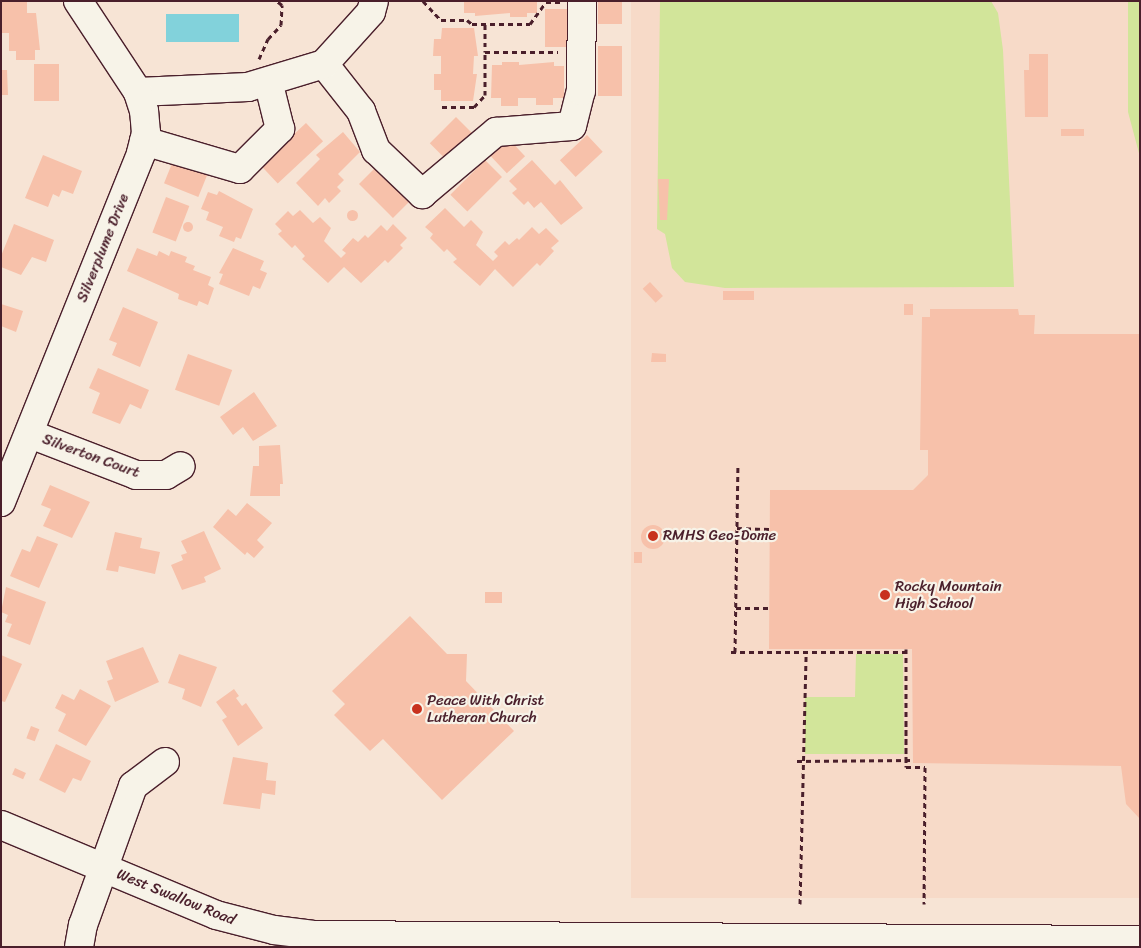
<!DOCTYPE html>
<html>
<head>
<meta charset="utf-8">
<style>
	body { margin:0 }
	#map { position:relative; width:1141px; height:948px; overflow:hidden; background:#f7e4d5; font-family:Sriracha,sans-serif }
	div>[style] { position:absolute }
	[style*='--x'] { left:calc(var(--x)*1px); top:calc(var(--y)*1px); width:calc(var(--w)*1px); rotate:calc(var(--a)*1deg) }
	.built>* { inset:0; background:#f7dac8; transform-origin:0 0 }
	.green>* { inset:0; background:#d2e59a }
	.water>* { inset:0; background:#82d2db; transform-origin:0 0 }
	.building>* { inset:0; background:#f7c1aa; transform-origin:0 0 }
	.round { border-radius:50% }
	.path>* { height:3px; margin-top:-1.5px; transform-origin:0; background:repeating-linear-gradient(90deg,#4a1f2b 0 5px,transparent 0 9px) }
	.roads { filter:drop-shadow(1px 0 #4a1f2b) drop-shadow(-1px 0 #4a1f2b) drop-shadow(0 1px #4a1f2b) drop-shadow(0 -1px #4a1f2b) }
	.minor>* { height:28px; margin:-14px; padding:0 14px; transform-origin:14px; border-radius:14px; background:#f7f3e8 }
	.dots>* { width:14px; height:14px; translate:-50% -50%; box-sizing:border-box; border:2px solid #f7f3e8; border-radius:50% }
	span { translate:-50% -50%; white-space:nowrap; text-align:center; line-height:1.15; -webkit-text-stroke:4.5px #f7f3e8; paint-order:stroke }
	.street-label { font-size:15px; color:#4a1f2b }
	.poi-label { font-size:15px; color:#4a1f2b }
	.left { translate:0 -50%; text-align:left }
	.frame { position:absolute; inset:0; border:2px solid #4a1f2b; pointer-events:none }
</style>
</head>
<body>
<div id="map">
	<div class="built">
		<div style="left:631px;top:1px;width:509px;height:897px"></div>
	</div>
	<div class="green">
		<div style="clip-path:polygon(660px 1px,991px 1px,998px 13px,1003px 50px,1014px 287px,725px 288px,685px 282px,672px 268px,665px 234px,657px 229px)"></div>
		<div style="clip-path:polygon(1128px 1px,1140px 1px,1140px 157px,1128px 112px)"></div>
		<div style="clip-path:polygon(856px 654px,903px 654px,904px 754px,805px 754px,805px 697px,855px 697px)"></div>
	</div>
	<div class="water">
		<div style="left:239px;top:14px;width:28px;height:73px;rotate:90deg"></div>
	</div>
	<div class="building">
		<div style="clip-path:polygon(1px 1px,27px 2px,27px 13px,36px 13px,40px 50px,35px 50px,35px 60px,16px 60px,16px 51px,9px 51px,9px 33px,1px 33px)"></div>
		<div style="clip-path:polygon(464px 1px,537px 1px,537px 13px,527px 13px,527px 17px,510px 17px,510px 13px,475px 16px,475px 13px,464px 13px)"></div>
		<div style="left:598px;top:1px;width:24px;height:23px"></div>
		<div style="left:545px;top:9px;width:25px;height:38px"></div>
		<div style="clip-path:polygon(442px 28px,474px 28px,478px 56px,474px 56px,473px 74px,477px 74px,473px 101px,441px 101px,441px 90px,434px 90px,434px 74px,441px 74px,441px 56px,433px 56px,434px 39px,441px 39px)"></div>
		<div style="left:622px;top:46px;width:50px;height:24px;rotate:90deg"></div>
		<div style="clip-path:polygon(1029px 54px,1048px 54px,1048px 117px,1025px 117px,1024px 70px,1029px 70px)"></div>
		<div style="clip-path:polygon(502px 62px,519px 62px,519px 65px,554px 62px,554px 66px,564px 66px,564px 98px,553px 98px,553px 105px,536px 105px,536px 98px,518px 98px,518px 106px,501px 106px,501px 98px,491px 98px,492px 65px,502px 65px)"></div>
		<div style="left:34px;top:64px;width:25px;height:37px"></div>
		<div style="clip-path:polygon(1px 70px,7px 70px,8px 95px,1px 95px)"></div>
		<div style="left:456px;top:117px;width:24px;height:37px;rotate:45deg"></div>
		<div style="left:306px;top:123px;width:25px;height:62px;rotate:47deg"></div>
		<div style="left:1061px;top:129px;width:23px;height:7px"></div>
		<div style="clip-path:polygon(343px 132px,360px 152px,338px 174px,344px 180px,337px 187px,341px 191px,329px 203px,325px 198px,318px 206px,296px 183px,320px 159px,316px 155px)"></div>
		<div style="left:587px;top:135px;width:23px;height:37px;rotate:47deg"></div>
		<div style="left:508px;top:138px;width:25px;height:25px;rotate:47deg"></div>
		<div style="clip-path:polygon(43px 155px,82px 171px,73px 194px,62px 190px,59px 197px,53px 194px,48px 207px,25px 198px)"></div>
		<div style="left:485px;top:160px;width:24px;height:49px;rotate:45deg"></div>
		<div style="clip-path:polygon(532px 160px,555px 185px,560px 180px,583px 208px,561px 225px,541px 202px,534px 208px,528px 201px,524px 205px,512px 193px,517px 189px,509px 181px)"></div>
		<div style="left:173px;top:161px;width:37px;height:24px;rotate:22deg"></div>
		<div style="left:376px;top:167px;width:48px;height:24px;rotate:45deg"></div>
		<div style="clip-path:polygon(658px 179px,669px 179px,667px 220px,660px 220px)"></div>
		<div style="clip-path:polygon(219px 191px,253px 209px,241px 239px,236px 237px,234px 242px,219px 236px,223px 227px,206px 220px,209px 212px,201px 209px,208px 192px,217px 195px)"></div>
		<div style="left:166px;top:197px;width:25px;height:38px;rotate:21deg"></div>
		<div style="clip-path:polygon(445px 208px,464px 227px,471px 220px,483px 232px,476px 245px,493px 261px,498px 256px,494px 252px,505px 241px,509px 245px,517px 238px,519px 240px,532px 227px,539px 234px,546px 228px,559px 241px,551px 248px,554px 251px,540px 266px,537px 263px,513px 287px,495px 269px,480px 286px,453px 262px,457px 259px,447px 249px,444px 252px,430px 238px,433px 234px,425px 227px)"></div>
		<div class="round" style="left:346.5px;top:209.5px;width:11px;height:11px"></div>
		<div style="clip-path:polygon(300px 210px,313px 223px,320px 217px,331px 228px,324px 241px,341px 258px,346px 253px,342px 250px,353px 238px,358px 242px,365px 235px,368px 238px,381px 225px,387px 231px,393px 224px,407px 238px,400px 245px,403px 248px,388px 263px,385px 260px,361px 283px,344px 267px,328px 283px,302px 259px,305px 256px,295px 245px,292px 248px,278px 234px,282px 231px,275px 224px,288px 211px,293px 216px)"></div>
		<div class="round" style="left:183px;top:222px;width:10px;height:10px"></div>
		<div style="clip-path:polygon(14px 224px,54px 240px,46px 262px,32px 257px,21px 275px,1px 267px,1px 256px)"></div>
		<div style="clip-path:polygon(137px 248px,157px 256px,159px 251px,169px 256px,171px 251px,187px 257px,185px 262px,195px 266px,193px 270px,211px 277px,208px 285px,214px 288px,208px 305px,199px 301px,197px 306px,178px 299px,179px 294px,127px 271px)"></div>
		<div style="clip-path:polygon(233px 248px,264px 261px,260px 270px,267px 273px,260px 289px,253px 286px,249px 296px,219px 284px,223px 274px,219px 273px)"></div>
		<div style="left:650px;top:282px;width:19px;height:10px;rotate:47deg"></div>
		<div style="left:723px;top:291px;width:31px;height:9px"></div>
		<div style="clip-path:polygon(1px 304px,23px 311px,16px 332px,1px 326px)"></div>
		<div style="left:904px;top:304px;width:9px;height:11px"></div>
		<div style="clip-path:polygon(123px 307px,158px 322px,140px 367px,112px 355px,117px 343px,109px 340px)"></div>
		<div style="clip-path:polygon(930px 309px,1018px 309px,1019px 315px,1035px 315px,1034px 334px,1140px 334px,1140px 819px,1126px 804px,1121px 766px,913px 763px,912px 649px,769px 649px,770px 490px,913px 490px,928px 475px,928px 450px,920px 450px,922px 317px,930px 317px)"></div>
		<div style="clip-path:polygon(652px 353px,666px 354px,666px 362px,651px 362px)"></div>
		<div style="left:188px;top:354px;width:47px;height:38px;rotate:20deg"></div>
		<div style="clip-path:polygon(98px 368px,149px 390px,141px 409px,130px 404px,120px 424px,92px 413px,100px 393px,89px 388px)"></div>
		<div style="clip-path:polygon(254px 392px,277px 426px,253px 441px,243px 427px,233px 435px,220px 417px)"></div>
		<div style="clip-path:polygon(280px 445px,283px 484px,280px 484px,280px 496px,250px 496px,253px 466px,259px 466px,259px 446px)"></div>
		<div style="clip-path:polygon(50px 485px,90px 502px,72px 538px,43px 526px,51px 509px,41px 505px)"></div>
		<div style="clip-path:polygon(247px 503px,272px 523px,257px 540px,264px 547px,254px 558px,247px 552px,245px 555px,213px 527px,228px 509px,236px 516px)"></div>
		<div class="round" style="left:641px;top:525px;width:24px;height:24px"></div>
		<div style="clip-path:polygon(204px 531px,221px 569px,204px 577px,206px 582px,182px 590px,171px 565px,183px 560px,181px 555px,187px 553px,181px 541px)"></div>
		<div style="clip-path:polygon(115px 532px,142px 538px,140px 548px,160px 552px,155px 574px,119px 566px,118px 572px,106px 570px)"></div>
		<div style="clip-path:polygon(37px 536px,58px 544px,39px 588px,10px 576px,22px 549px,30px 552px)"></div>
		<div style="left:634px;top:552px;width:8px;height:11px"></div>
		<div style="clip-path:polygon(6px 587px,46px 602px,30px 645px,7px 636px,12px 624px,5px 622px,8px 615px,1px 612px)"></div>
		<div style="left:485px;top:592px;width:17px;height:11px"></div>
		<div style="clip-path:polygon(410px 616px,447px 654px,467px 654px,466px 681px,514px 731px,442px 800px,383px 739px,370px 751px,334px 715px,345px 704px,332px 691px)"></div>
		<div style="clip-path:polygon(143px 647px,159px 682px,115px 702px,107px 681px,113px 679px,106px 661px)"></div>
		<div style="clip-path:polygon(179px 654px,217px 667px,201px 707px,182px 699px,185px 689px,168px 683px)"></div>
		<div style="clip-path:polygon(1px 655px,22px 664px,5px 702px,1px 701px)"></div>
		<div style="clip-path:polygon(80px 689px,111px 706px,86px 746px,58px 731px,66px 714px,55px 708px,62px 694px,74px 700px)"></div>
		<div style="clip-path:polygon(234px 689px,239px 696px,236px 698px,242px 706px,246px 703px,263px 728px,238px 746px,222px 720px,227px 717px,216px 702px)"></div>
		<div style="left:31px;top:726px;width:9px;height:13px;rotate:21deg"></div>
		<div style="clip-path:polygon(56px 744px,91px 761px,81px 781px,73px 778px,65px 793px,39px 780px)"></div>
		<div style="clip-path:polygon(233px 757px,268px 763px,266px 780px,276px 781px,275px 795px,262px 793px,260px 809px,223px 804px)"></div>
		<div style="left:15px;top:768px;width:12px;height:7px;rotate:24deg"></div>
	</div>
	<div class="path">
		<div style="--x:423;--y:1;--w:26;--a:47"></div>
		<div style="--x:441;--y:20;--w:26;--a:0"></div>
		<div style="--x:467;--y:20;--w:6;--a:39"></div>
		<div style="--x:472;--y:24;--w:58;--a:0"></div>
		<div style="--x:530;--y:24;--w:27;--a:-54"></div>
		<div style="--x:546;--y:2;--w:14;--a:0"></div>
		<div style="--x:485;--y:24;--w:28;--a:90"></div>
		<div style="--x:485;--y:52;--w:73;--a:0"></div>
		<div style="--x:259;--y:59;--w:22;--a:-66"></div>
		<div style="--x:268;--y:39;--w:19;--a:-47"></div>
		<div style="--x:281;--y:25;--w:20;--a:-87"></div>
		<div style="--x:282;--y:5;--w:6;--a:-141"></div>
		<div style="--x:442;--y:107;--w:32;--a:0"></div>
		<div style="--x:474;--y:107;--w:16;--a:-47"></div>
		<div style="--x:485;--y:95;--w:43;--a:-90"></div>
		<div style="--x:737;--y:528;--w:32;--a:2"></div>
		<div style="--x:736;--y:608;--w:33;--a:0"></div>
		<div style="--x:906;--y:649;--w:118;--a:90"></div>
		<div style="--x:906;--y:767;--w:19;--a:0"></div>
		<div style="--x:925;--y:767;--w:137;--a:90.4"></div>
		<div style="--x:731;--y:652;--w:175;--a:0"></div>
		<div style="--x:735;--y:652;--w:187;--a:-89.1"></div>
		<div style="--x:797;--y:761;--w:116;--a:-0.5"></div>
		<div style="--x:800;--y:904;--w:252;--a:-88.6"></div>
	</div>
	<div class="roads">
		<div class="minor">
			<div style="--x:324;--y:64;--w:60;--a:51.8"></div>
			<div style="--x:361;--y:111;--w:42;--a:69"></div>
			<div style="--x:376;--y:150;--w:64;--a:43.7"></div>
			<div style="--x:422;--y:194;--w:97;--a:-40"></div>
			<div style="--x:496;--y:132;--w:76;--a:-4.5"></div>
			<div style="--x:572;--y:126;--w:36;--a:-76"></div>
			<div style="--x:581;--y:91;--w:90;--a:-89.4"></div>
			<div style="--x:138;--y:92;--w:110;--a:-2.6"></div>
			<div style="--x:248;--y:87;--w:79;--a:-16.8"></div>
			<div style="--x:324;--y:64;--w:70;--a:-47.9"></div>
			<div style="--x:371;--y:12;--w:11;--a:-75"></div>
			<div style="--x:144;--y:141;--w:100;--a:16.3"></div>
			<div style="--x:240;--y:169;--w:57;--a:-45"></div>
			<div style="--x:280;--y:129;--w:49;--a:-104"></div>
			<div style="--x:30;--y:434;--w:114;--a:21.1"></div>
			<div style="--x:136;--y:475;--w:30;--a:0"></div>
			<div style="--x:166;--y:475;--w:17;--a:-31"></div>
			<div style="--x:1;--y:502;--w:376;--a:-68.1"></div>
			<div style="--x:141;--y:153;--w:21;--a:-76"></div>
			<div style="--x:146;--y:133;--w:22;--a:-95"></div>
			<div style="--x:144;--y:111;--w:20;--a:-108"></div>
			<div style="--x:138;--y:92;--w:109;--a:-123.4"></div>
			<div style="--x:1;--y:825;--w:233;--a:22.7"></div>
			<div style="--x:216;--y:915;--w:60;--a:14.5"></div>
			<div style="--x:274;--y:930;--w:38;--a:7"></div>
			<div style="--x:312;--y:935;--w:828;--a:0.35"></div>
			<div style="--x:79;--y:947;--w:22;--a:-80"></div>
			<div style="--x:83;--y:925;--w:148;--a:-70.2"></div>
			<div style="--x:133;--y:786;--w:40;--a:-37"></div>
		</div>
	</div>
	<div class="dots">
		<div style="left:653px;top:536px;background:#c8321e"></div>
		<div style="left:885px;top:595px;background:#c8321e"></div>
		<div style="left:417px;top:709px;background:#c8321e"></div>
	</div>
	<div class="street-label">
		<span style="left:103px;top:248px;rotate:-68deg">Silverplume Drive</span>
		<span style="left:91px;top:456px;rotate:20deg">Silverton Court</span>
		<span style="left:176px;top:897px;rotate:22deg">West Swallow Road</span>
	</div>
	<div class="poi-label">
		<span class="left" style="left:663px;top:536px">RMHS Geo-Dome</span>
		<span class="left" style="left:895px;top:595px">Rocky Mountain<br>High School</span>
		<span class="left" style="left:427px;top:709px">Peace With Christ<br>Lutheran Church</span>
	</div>
	<div class="frame"></div>
</div>
</body>
</html>
